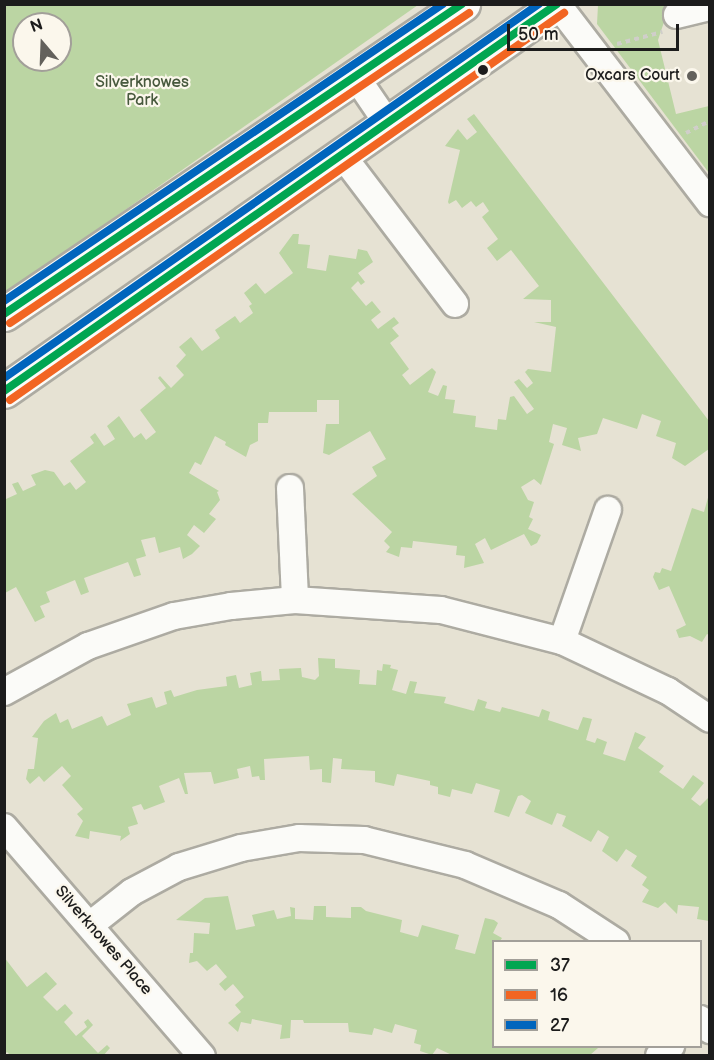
<!DOCTYPE html>
<html>
<head>
<meta charset="utf-8">
<style>
	body { margin:0 }
	#map { position:relative; width:714px; height:1060px; overflow:hidden; background:#e6e2d3; font-family:"Balsamiq Sans",sans-serif }
	div>[style] { position:absolute }
	[style*='--x'] { left:calc(var(--x)*1px); top:calc(var(--y)*1px); width:calc(var(--w)*1px); rotate:calc(var(--a)*1deg) }
	.green>* { inset:0; background:#bbd5a3 }
	.path>* { height:4px; margin-top:-2px; transform-origin:0; background:repeating-linear-gradient(90deg,#d0ceca 0 4.5px,transparent 0 9px) }
	.roads { filter:drop-shadow(2px 0 #adaba2) drop-shadow(-2px 0 #adaba2) drop-shadow(0 2px #adaba2) drop-shadow(0 -2px #adaba2) }
	.street>* { height:26px; margin:-13px; padding:0 13px; transform-origin:13px; border-radius:13px; background:#fbfbf8 }
	.secondary>* { height:33px; margin:-16.5px; padding:0 16.5px; transform-origin:16.5px; border-radius:16.5px; background:#fbfbf8 }
	.bus-1>* { height:8px; margin:-4px; padding:0 4px; transform-origin:4px; border-radius:4px; background:#00a651 }
	.bus-2>* { height:8px; margin:-4px; padding:0 4px; transform-origin:4px; border-radius:4px; background:#f26522 }
	.bus-3>* { height:8px; margin:-4px; padding:0 4px; transform-origin:4px; border-radius:4px; background:#0065bd }
	.dots>* { width:16px; height:16px; translate:-50% -50%; box-sizing:border-box; border:3px solid #fbf7ec; border-radius:50% }
	span { translate:-50% -50%; white-space:nowrap; text-align:center; line-height:1.15; -webkit-text-stroke:4.5px #fbf7ec; paint-order:stroke }
	.poi-label { font-size:16px; color:#1c1c1c }
	.right { translate:-100% -50%; text-align:right }
	.park-label { font-size:16px; color:#47593d }
	.street-label { font-size:16px; color:#1c1c1c }
	.frame { position:absolute; inset:0; border:6px solid #1c1c1c; pointer-events:none }
	.legend { position:absolute; left:492px; top:940px; width:210px; height:108px; box-sizing:border-box; background:#fbf7ec; border:2px solid #a29f99; margin:0; padding:8px 10px; list-style:none; font-size:18px; color:#1c1c1c }
	.legend li { display:flex; align-items:center; gap:12px; height:30px }
	.legend b { width:30px; border:2px solid #a29f99 }
	.north { position:absolute; left:12px; top:12px; width:60px; height:60px; box-sizing:border-box; background:#fbf7ec; border:2px solid #a29f99; border-radius:50%; rotate:341deg; font-size:16px; font-weight:700; line-height:24px; text-align:center; color:#1c1c1c }
	.north::after { content:''; display:block; margin:auto; width:21px; height:27px; background:#63615c; clip-path:polygon(50% 0,100% 100%,50% 72%,0 100%) }
	.scale { position:absolute; left:507px; top:24px; width:172px; height:27px; box-sizing:border-box; border:3px solid #1c1c1c; border-top:0; padding-left:8px; font-size:18px; line-height:21px; white-space:nowrap; color:#1c1c1c; -webkit-text-stroke:4px #fbf7ec; paint-order:stroke }
</style>
</head>
<body>
<div id="map">
	<div class="green">
		<div style="clip-path:polygon(evenodd,4px 5px,418px 5px,5px 294px,4px 5px,24px 24px,60px 24px,60px 60px,24px 60px,24px 24px)"></div>
		<div style="clip-path:polygon(598px 5px,690px 5px,667px 13px,658px 40px,676px 114px,709px 106px,709px 173px,597px 24px)"></div>
		<div style="clip-path:polygon(474px 114px,709px 421px,709px 449px,685px 466px,672px 458px,676px 443px,656px 436px,661px 421px,642px 414px,637px 429px,603px 418px,597px 434px,578px 438px,581px 451px,562px 445px,567px 428px,553px 424px,549px 442px,554px 444px,541px 485px,534px 479px,521px 487px,528px 500px,534px 502px,529px 517px,533px 519px,528px 529px,541px 535px,537px 543px,531px 546px,524px 534px,491px 550px,485px 538px,475px 544px,484px 563px,464px 568px,465px 556px,456px 555px,457px 546px,413px 541px,412px 548px,401px 547px,399px 557px,386px 552px,390px 547px,384px 541px,392px 532px,352px 494px,377px 476px,372px 467px,386px 459px,370px 431px,329px 455px,323px 453px,326px 424px,339px 424px,339px 400px,317px 400px,317px 412px,269px 412px,268px 423px,258px 423px,258px 441px,250px 445px,246px 457px,225px 445px,226px 442px,215px 436px,201px 465px,195px 462px,189px 473px,219px 491px,217px 492px,220px 500px,209px 514px,216px 519px,204px 533px,194px 525px,187px 535px,200px 546px,192px 554px,183px 559px,180px 547px,159px 553px,155px 537px,141px 540px,146px 556px,136px 559px,141px 575px,134px 577px,128px 562px,84px 578px,89px 592px,81px 595px,75px 580px,46px 592px,50px 602px,40px 606px,45px 617px,35px 622px,16px 587px,5px 593px,5px 497px,6px 499px,17px 494px,12px 484px,18px 482px,23px 491px,36px 485px,31px 475px,45px 470px,54px 472px,64px 486px,70px 482px,76px 490px,86px 482px,70px 461px,94px 443px,90px 437px,95px 433px,104px 446px,115px 439px,107px 426px,119px 416px,134px 438px,141px 433px,146px 440px,156px 432px,140px 410px,166px 388px,158px 378px,160px 376px,171px 388px,184px 375px,176px 366px,186px 355px,179px 347px,191px 337px,202px 351px,220px 338px,215px 330px,235px 316px,240px 323px,253px 313px,249px 306px,252px 304px,244px 293px,256px 283px,265px 294px,293px 273px,279px 253px,293px 234px,299px 234px,298px 244px,310px 245px,307px 268px,326px 271px,329px 255px,356px 259px,358px 249px,367px 251px,373px 262px,358px 273px,365px 282px,361px 285px,358px 281px,351px 288px,366px 306px,372px 301px,381px 312px,371px 320px,378px 329px,394px 317px,399px 323px,392px 328px,399px 336px,390px 343px,409px 369px,402px 375px,410px 385px,432px 368px,436px 372px,428px 392px,438px 396px,443px 385px,447px 386px,445px 399px,455px 400px,453px 413px,476px 416px,475px 427px,497px 430px,498px 419px,506px 420px,510px 397px,514px 396px,527px 414px,534px 409px,514px 382px,519px 379px,527px 388px,533px 383px,525px 372px,528px 369px,551px 372px,556px 327px,534px 322px,551px 322px,551px 300px,523px 299px,539px 286px,511px 250px,497px 261px,487px 248px,498px 239px,482px 217px,489px 211px,483px 202px,476px 207px,471px 201px,462px 208px,456px 200px,449px 204px,448px 202px,460px 150px,445px 146px,458px 129px,467px 140px,477px 132px,467px 119px)"></div>
		<div style="clip-path:polygon(709px 494px,709px 635px,707px 634px,702px 642px,690px 636px,679px 638px,676px 630px,686px 625px,669px 586px,659px 590px,653px 577px,655px 572px,660px 573px,662px 568px,671px 571px,692px 508px,704px 512px)"></div>
		<div style="clip-path:polygon(318px 658px,335px 659px,335px 668px,360px 670px,359px 684px,376px 685px,377px 670px,382px 671px,383px 664px,391px 665px,390px 668px,398px 670px,392px 690px,406px 694px,410px 681px,417px 682px,414px 693px,446px 697px,444px 703px,474px 711px,478px 699px,487px 702px,485px 708px,500px 712px,502px 707px,539px 717px,542px 709px,550px 712px,548px 720px,578px 730px,583px 717px,592px 719px,586px 740px,595px 743px,597px 738px,607px 742px,603px 754px,625px 761px,635px 732px,646px 737px,638px 748px,664px 766px,659px 772px,683px 789px,693px 775px,704px 783px,691px 799px,700px 806px,709px 797px,709px 921px,697px 919px,699px 907px,678px 905px,677px 914px,665px 902px,658px 908px,642px 902px,649px 890px,642px 885px,647px 877px,631px 866px,637px 856px,626px 849px,617px 862px,602px 851px,609px 837px,598px 830px,591px 842px,562px 826px,566px 816px,557px 813px,552px 825px,525px 813px,531px 801px,522px 795px,518px 796px,509px 817px,494px 812px,500px 790px,476px 783px,472px 794px,452px 789px,450px 797px,438px 794px,438px 787px,430px 785px,430px 781px,397px 774px,394px 786px,375px 782px,375px 771px,341px 769px,342px 759px,333px 758px,331px 783px,322px 782px,322px 769px,310px 770px,309px 756px,264px 759px,265px 780px,260px 780px,259px 776px,252px 777px,250px 766px,237px 769px,239px 778px,214px 784px,211px 772px,184px 773px,188px 794px,185px 794px,179px 778px,159px 786px,165px 802px,144px 810px,141px 804px,132px 807px,138px 824px,128px 827px,130px 834px,120px 841px,121px 836px,90px 831px,89px 839px,75px 836px,83px 821px,77px 814px,83px 809px,62px 785px,71px 776px,62px 766px,44px 782px,39px 776px,30px 784px,26px 779px,28px 769px,34px 769px,38px 738px,32px 737px,44px 721px,56px 713px,60px 723px,68px 719px,72px 729px,102px 716px,107px 726px,131px 715px,127px 704px,152px 697px,156px 708px,167px 704px,164px 692px,171px 690px,174px 697px,197px 690px,227px 686px,226px 677px,236px 675px,239px 688px,252px 685px,250px 673px,261px 671px,262px 681px,280px 680px,279px 669px,301px 668px,302px 677px,315px 680px,319px 676px)"></div>
		<div style="clip-path:polygon(228px 896px,236px 930px,255px 926px,252px 915px,274px 910px,277px 919px,291px 916px,290px 907px,295px 908px,295px 919px,313px 920px,314px 906px,326px 906px,326px 917px,351px 918px,351px 907px,361px 907px,366px 911px,402px 920px,400px 932px,418px 937px,422px 925px,459px 935px,455px 949px,475px 954px,485px 918px,494px 920px,498px 923px,493px 933px,502px 938px,500px 941px,494px 942px,494px 1046px,598px 1048px,590px 1055px,454px 1056px,437px 1048px,432px 1055px,420px 1051px,421px 1045px,414px 1043px,417px 1030px,395px 1024px,392px 1033px,374px 1028px,372px 1035px,349px 1032px,348px 1023px,304px 1023px,303px 1020px,291px 1020px,290px 1038px,280px 1039px,282px 1025px,252px 1019px,251px 1024px,241px 1022px,238px 1032px,228px 1023px,241px 1012px,235px 1005px,244px 997px,233px 984px,225px 991px,219px 984px,227px 977px,216px 964px,207px 971px,197px 961px,189px 963px,190px 953px,193px 953px,194px 933px,209px 934px,210px 923px,176px 920px,205px 898px)"></div>
		<div style="clip-path:polygon(4px 957px,27px 987px,46px 972px,57px 984px,43px 997px,57px 1011px,65px 1004px,73px 1013px,64px 1022px,76px 1036px,87px 1027px,84px 1022px,88px 1019px,93px 1025px,82px 1036px,98px 1053px,107px 1045px,110px 1048px,103px 1056px,11px 1056px,7px 1052px,5px 1054px)"></div>
	</div>
	<div class="path">
		<div style="--x:617;--y:44;--w:47;--a:-14.9"></div>
		<div style="--x:686;--y:133;--w:27;--a:-27"></div>
	</div>
	<div class="roads">
		<div class="street">
			<div style="--x:558;--y:5;--w:250;--a:52.5"></div>
			<div style="--x:677;--y:15;--w:34;--a:-14"></div>
			<div style="--x:356;--y:77;--w:57;--a:55.8"></div>
			<div style="--x:342;--y:155;--w:187;--a:52.8"></div>
			<div style="--x:290;--y:488;--w:112;--a:87.4"></div>
			<div style="--x:562;--y:641;--w:139;--a:-70.7"></div>
			<div style="--x:4;--y:692;--w:96;--a:-28.7"></div>
			<div style="--x:88;--y:646;--w:91;--a:-19.2"></div>
			<div style="--x:174;--y:616;--w:58;--a:-10"></div>
			<div style="--x:231;--y:606;--w:64;--a:-5.4"></div>
			<div style="--x:295;--y:600;--w:146;--a:3.9"></div>
			<div style="--x:441;--y:610;--w:125;--a:14.4"></div>
			<div style="--x:562;--y:641;--w:117;--a:25.3"></div>
			<div style="--x:668;--y:691;--w:50;--a:33.7"></div>
			<div style="--x:4;--y:827;--w:303;--a:49.2"></div>
			<div style="--x:90;--y:925;--w:53;--a:-38.2"></div>
			<div style="--x:132;--y:892;--w:53;--a:-28"></div>
			<div style="--x:179;--y:867;--w:65;--a:-17"></div>
			<div style="--x:241;--y:848;--w:59;--a:-9.8"></div>
			<div style="--x:299;--y:838;--w:65;--a:1.8"></div>
			<div style="--x:364;--y:840;--w:104;--a:13.9"></div>
			<div style="--x:465;--y:865;--w:102;--a:23.1"></div>
			<div style="--x:559;--y:905;--w:68;--a:33"></div>
			<div style="--x:700;--y:1019;--w:15;--a:48"></div>
			<div style="--x:659;--y:1056;--w:16;--a:-40"></div>
		</div>
		<div class="secondary">
			<div style="--x:4;--y:314;--w:554;--a:-34.03"></div>
			<div style="--x:4;--y:391;--w:676;--a:-34.94"></div>
		</div>
	</div>
	<div class="bus-1">
		<div style="--x:4;--y:314;--w:553;--a:-34.09"></div>
		<div style="--x:4;--y:391;--w:675;--a:-34.99"></div>
	</div>
	<div class="bus-2">
		<div style="--x:10;--y:323;--w:554;--a:-34.03"></div>
		<div style="--x:10;--y:400;--w:676;--a:-34.94"></div>
	</div>
	<div class="bus-3">
		<div style="--x:4;--y:301;--w:530;--a:-34.08"></div>
		<div style="--x:4;--y:378;--w:653;--a:-34.96"></div>
	</div>
	<div class="dots">
		<div style="left:483px;top:70px;background:#1c1c1c"></div>
		<div style="left:692px;top:76px;background:#63615c"></div>
	</div>
	<div class="poi-label">
		<span class="right" style="left:680px;top:76px">Oxcars Court</span>
	</div>
	<div class="park-label">
		<span style="left:142px;top:92px">Silverknowes<br>Park</span>
	</div>
	<div class="street-label">
		<span style="left:103px;top:941px;rotate:49deg">Silverknowes Place</span>
	</div>
	<div class="frame"></div>
	<ul class="legend">
	<li><b style="height:8px;background:#00a651"></b>37</li>
	<li><b style="height:8px;background:#f26522"></b>16</li>
	<li><b style="height:8px;background:#0065bd"></b>27</li>
	</ul>
	<div class="north">N</div>
	<div class="scale">50 m</div>
</div>
</body>
</html>
